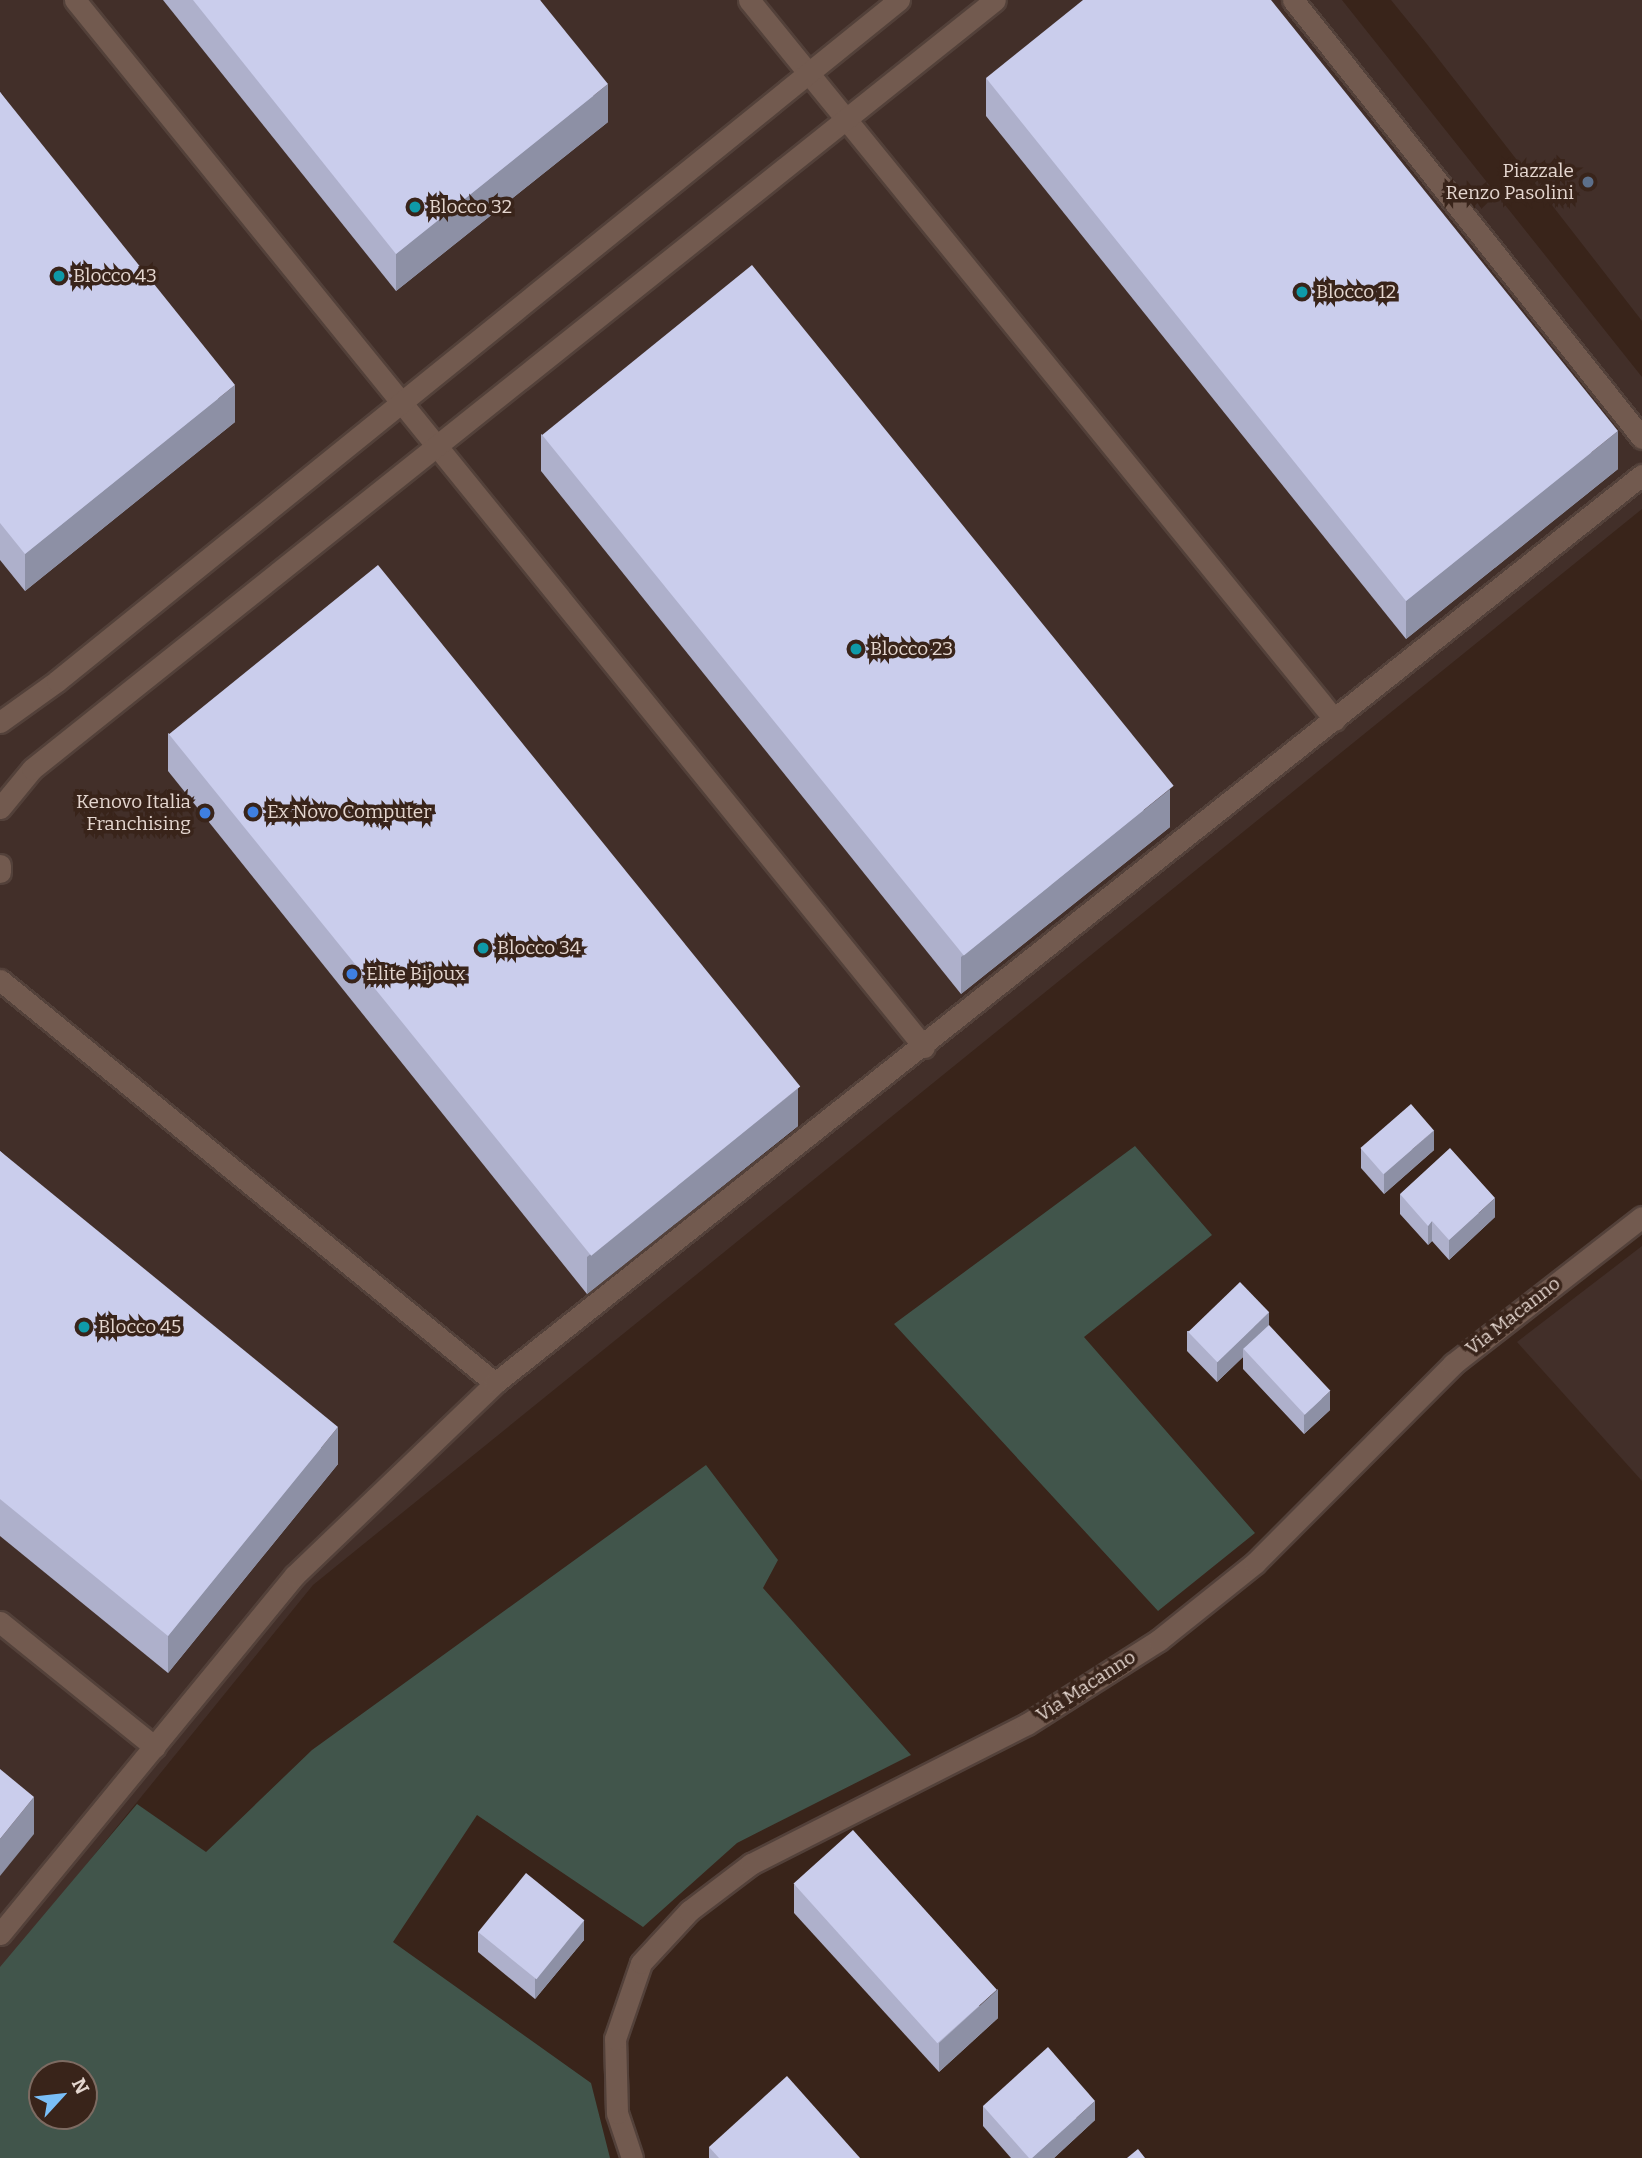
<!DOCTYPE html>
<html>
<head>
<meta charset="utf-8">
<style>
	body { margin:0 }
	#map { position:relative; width:1642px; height:2158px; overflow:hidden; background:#39241a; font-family:Bitter,serif }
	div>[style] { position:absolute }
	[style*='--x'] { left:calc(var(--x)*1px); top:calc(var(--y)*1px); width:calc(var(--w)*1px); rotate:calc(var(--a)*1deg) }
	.commercial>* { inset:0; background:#422f29 }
	.green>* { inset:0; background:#41554b }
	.roads { filter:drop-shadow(2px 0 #53413a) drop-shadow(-2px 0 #53413a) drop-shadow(0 2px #53413a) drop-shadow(0 -2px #53413a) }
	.minor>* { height:21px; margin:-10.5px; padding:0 10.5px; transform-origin:10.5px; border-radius:10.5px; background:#725a4f }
	.wall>* { inset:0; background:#aeb0cb }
	.shaded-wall>* { inset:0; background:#8d90a5 }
	.building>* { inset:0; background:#cacdec; transform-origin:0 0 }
	.dots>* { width:19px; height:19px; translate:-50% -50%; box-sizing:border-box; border:4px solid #39241a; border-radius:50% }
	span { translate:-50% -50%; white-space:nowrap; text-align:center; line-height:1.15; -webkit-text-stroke:7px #39241a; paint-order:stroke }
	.poi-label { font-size:19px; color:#e4d6cf }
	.right { translate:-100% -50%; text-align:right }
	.left { translate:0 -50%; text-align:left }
	.street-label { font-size:19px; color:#e4d6cf }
	.north { position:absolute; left:28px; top:2060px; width:70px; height:70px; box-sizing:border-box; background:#39241a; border:2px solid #7d6b62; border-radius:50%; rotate:63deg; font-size:19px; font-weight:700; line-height:28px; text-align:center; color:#e4d6cf }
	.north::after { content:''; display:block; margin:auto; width:24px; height:32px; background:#7abff8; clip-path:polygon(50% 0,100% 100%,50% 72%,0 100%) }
</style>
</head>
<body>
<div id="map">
	<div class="commercial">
		<div style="clip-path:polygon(0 0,1342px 0,1642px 377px,1642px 509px,313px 1585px,0 1971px)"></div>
		<div style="clip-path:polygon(1391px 0,1642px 0,1642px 321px,1426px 43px)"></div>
		<div style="clip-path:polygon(1642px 1246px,1642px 1481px,1517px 1342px)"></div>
	</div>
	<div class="green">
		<div style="clip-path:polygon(1135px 1146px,1212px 1235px,1084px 1337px,1255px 1533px,1158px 1611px,894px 1324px)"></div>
		<div style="clip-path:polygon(evenodd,706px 1465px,778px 1560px,763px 1588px,911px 1755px,737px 1843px,643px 1927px,477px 1815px,393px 1942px,591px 2083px,610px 2158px,0 2158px,0 1967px,137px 1804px,206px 1852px,312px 1750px,706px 1465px,42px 2074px,84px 2074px,84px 2116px,42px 2116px,42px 2074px)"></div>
	</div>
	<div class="roads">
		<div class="minor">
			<div style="--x:75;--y:0;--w:1348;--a:50.96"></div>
			<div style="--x:749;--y:0;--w:928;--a:50.86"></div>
			<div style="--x:1293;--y:0;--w:560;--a:51.45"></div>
			<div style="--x:0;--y:722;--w:70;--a:-35.7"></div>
			<div style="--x:57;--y:681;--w:1083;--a:-38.97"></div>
			<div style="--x:0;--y:808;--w:50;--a:-50.6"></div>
			<div style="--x:32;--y:769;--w:1232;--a:-38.61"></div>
			<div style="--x:0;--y:865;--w:7;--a:90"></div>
			<div style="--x:0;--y:980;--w:638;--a:39.15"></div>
			<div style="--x:0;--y:1622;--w:199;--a:38.9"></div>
			<div style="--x:0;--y:1934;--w:465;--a:-50.6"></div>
			<div style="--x:295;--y:1575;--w:277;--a:-43.8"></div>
			<div style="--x:495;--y:1383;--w:1463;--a:-38.37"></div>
			<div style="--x:632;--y:2158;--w:47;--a:-108.4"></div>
			<div style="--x:617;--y:2113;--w:74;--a:-91.5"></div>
			<div style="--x:615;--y:2039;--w:80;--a:-71.1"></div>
			<div style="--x:641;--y:1963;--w:71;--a:-47.3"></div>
			<div style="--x:689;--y:1911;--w:78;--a:-37.2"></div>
			<div style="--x:751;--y:1864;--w:309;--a:-26.9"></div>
			<div style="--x:1027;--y:1724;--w:156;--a:-32.5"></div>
			<div style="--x:1159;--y:1640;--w:123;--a:-38.7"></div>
			<div style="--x:1255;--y:1563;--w:281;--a:-45.1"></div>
			<div style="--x:1453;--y:1364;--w:239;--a:-37.9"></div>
		</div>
	</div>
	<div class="wall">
		<div style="clip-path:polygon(163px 0,540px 0,608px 122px,396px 291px)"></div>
		<div style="clip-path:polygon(986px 78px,1618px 469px,1406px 639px,986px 116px)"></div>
		<div style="clip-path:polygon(0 92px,235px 422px,25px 591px,0 560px)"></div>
		<div style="clip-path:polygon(541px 434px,1170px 827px,961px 994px,541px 471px)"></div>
		<div style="clip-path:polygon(168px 733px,798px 1126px,587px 1294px,168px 771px)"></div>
		<div style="clip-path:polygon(1361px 1148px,1434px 1150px,1384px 1194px,1361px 1168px)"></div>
		<div style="clip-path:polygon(0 1151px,338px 1464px,168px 1673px,0 1536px)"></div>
		<div style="clip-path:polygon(1400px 1194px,1495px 1217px,1449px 1260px,1432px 1241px,1428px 1245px,1400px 1214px)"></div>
		<div style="clip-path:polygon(1269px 1326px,1330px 1410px,1304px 1434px,1243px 1369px,1243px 1357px,1217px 1382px,1187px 1351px,1187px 1331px)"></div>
		<div style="clip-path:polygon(794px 1884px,998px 2018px,939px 2072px,794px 1913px)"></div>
		<div style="clip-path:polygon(478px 1932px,584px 1940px,535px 1999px,478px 1952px)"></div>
		<div style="clip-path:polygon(983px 2106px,1095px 2120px,1054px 2158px,1011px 2158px,983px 2126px)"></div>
		<div style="clip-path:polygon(709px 2147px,860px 2158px,709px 2158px)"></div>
	</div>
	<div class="shaded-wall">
		<div style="clip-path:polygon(608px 84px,608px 122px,396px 291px,396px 254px)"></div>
		<div style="clip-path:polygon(235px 385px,235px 422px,25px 591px,25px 554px)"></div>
		<div style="clip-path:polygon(1618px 431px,1618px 469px,1406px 639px,1406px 601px)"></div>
		<div style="clip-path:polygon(1170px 789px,1170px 827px,961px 994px,961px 957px)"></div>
		<div style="clip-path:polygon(798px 1088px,798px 1126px,587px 1294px,587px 1257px)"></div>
		<div style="clip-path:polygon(1434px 1130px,1434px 1150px,1384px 1194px,1384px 1174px)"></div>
		<div style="clip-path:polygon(1495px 1198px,1495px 1217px,1449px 1260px,1449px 1240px)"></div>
		<div style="clip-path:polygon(1432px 1221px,1432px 1241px,1428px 1245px,1428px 1226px)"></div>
		<div style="clip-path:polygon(1269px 1312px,1269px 1332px,1243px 1349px,1243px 1357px,1217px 1382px,1217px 1362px)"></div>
		<div style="clip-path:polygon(1330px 1391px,1330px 1410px,1304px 1434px,1304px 1415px)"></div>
		<div style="clip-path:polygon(338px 1427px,338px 1464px,168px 1673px,168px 1636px)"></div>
		<div style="clip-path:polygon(34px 1797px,34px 1834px,0 1876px,0 1839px)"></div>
		<div style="clip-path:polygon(584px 1920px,584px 1940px,535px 1999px,535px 1979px)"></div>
		<div style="clip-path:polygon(998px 1989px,998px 2018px,939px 2072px,939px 2043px)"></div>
		<div style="clip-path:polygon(1095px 2101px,1095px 2120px,1054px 2158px,1032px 2158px)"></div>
	</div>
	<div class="building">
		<div style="clip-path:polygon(193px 0,540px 0,608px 84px,396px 254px)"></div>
		<div style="clip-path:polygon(1083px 0,1271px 0,1618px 431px,1406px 601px,986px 78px)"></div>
		<div style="clip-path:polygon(0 92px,235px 385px,25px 554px,0 523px)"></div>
		<div style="left:752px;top:265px;width:670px;height:270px;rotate:51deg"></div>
		<div style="left:378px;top:565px;width:671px;height:269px;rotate:51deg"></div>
		<div style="left:1411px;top:1104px;width:35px;height:67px;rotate:49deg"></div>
		<div style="clip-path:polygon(1450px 1148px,1495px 1198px,1449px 1240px,1432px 1221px,1428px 1226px,1400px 1194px)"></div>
		<div style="clip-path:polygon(0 1151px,338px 1427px,168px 1636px,0 1499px)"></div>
		<div style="left:1240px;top:1282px;width:42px;height:72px;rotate:46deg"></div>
		<div style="left:1269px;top:1325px;width:90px;height:35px;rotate:47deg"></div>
		<div style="clip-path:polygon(0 1769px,34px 1797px,0 1839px)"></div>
		<div style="left:853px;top:1830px;width:215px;height:80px;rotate:48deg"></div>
		<div style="left:526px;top:1873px;width:75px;height:76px;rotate:39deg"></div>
		<div style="clip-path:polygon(1048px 2047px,1095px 2101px,1032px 2158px,1029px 2158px,983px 2106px)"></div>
		<div style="clip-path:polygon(787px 2076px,860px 2158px,719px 2158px,709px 2147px)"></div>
		<div style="clip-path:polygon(1138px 2149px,1145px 2158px,1127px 2158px)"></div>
	</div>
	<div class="dots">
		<div style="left:1588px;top:182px;background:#5c6f8a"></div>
		<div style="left:415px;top:207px;background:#0f9aa8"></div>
		<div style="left:59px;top:276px;background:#0f9aa8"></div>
		<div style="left:1302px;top:292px;background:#0f9aa8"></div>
		<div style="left:856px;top:649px;background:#0f9aa8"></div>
		<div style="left:253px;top:812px;background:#3f7fe0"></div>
		<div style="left:205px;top:813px;background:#3f7fe0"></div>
		<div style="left:483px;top:948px;background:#0f9aa8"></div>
		<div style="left:352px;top:974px;background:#3f7fe0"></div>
		<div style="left:84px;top:1327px;background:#0f9aa8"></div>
	</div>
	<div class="poi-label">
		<span class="right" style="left:1574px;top:182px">Piazzale<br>Renzo Pasolini</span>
		<span class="left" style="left:429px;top:207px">Blocco 32</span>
		<span class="left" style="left:73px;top:276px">Blocco 43</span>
		<span class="left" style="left:1316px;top:292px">Blocco 12</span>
		<span class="left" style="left:870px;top:649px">Blocco 23</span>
		<span class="right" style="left:191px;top:813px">Kenovo Italia<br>Franchising</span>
		<span class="left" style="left:267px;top:812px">Ex Novo Computer</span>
		<span class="left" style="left:497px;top:948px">Blocco 34</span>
		<span class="left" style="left:366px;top:974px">Elite Bijoux</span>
		<span class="left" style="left:98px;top:1327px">Blocco 45</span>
	</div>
	<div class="street-label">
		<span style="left:1513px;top:1316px;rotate:-38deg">Via Macanno</span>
		<span style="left:1086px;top:1686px;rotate:-33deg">Via Macanno</span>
	</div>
	<div class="north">N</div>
</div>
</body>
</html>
